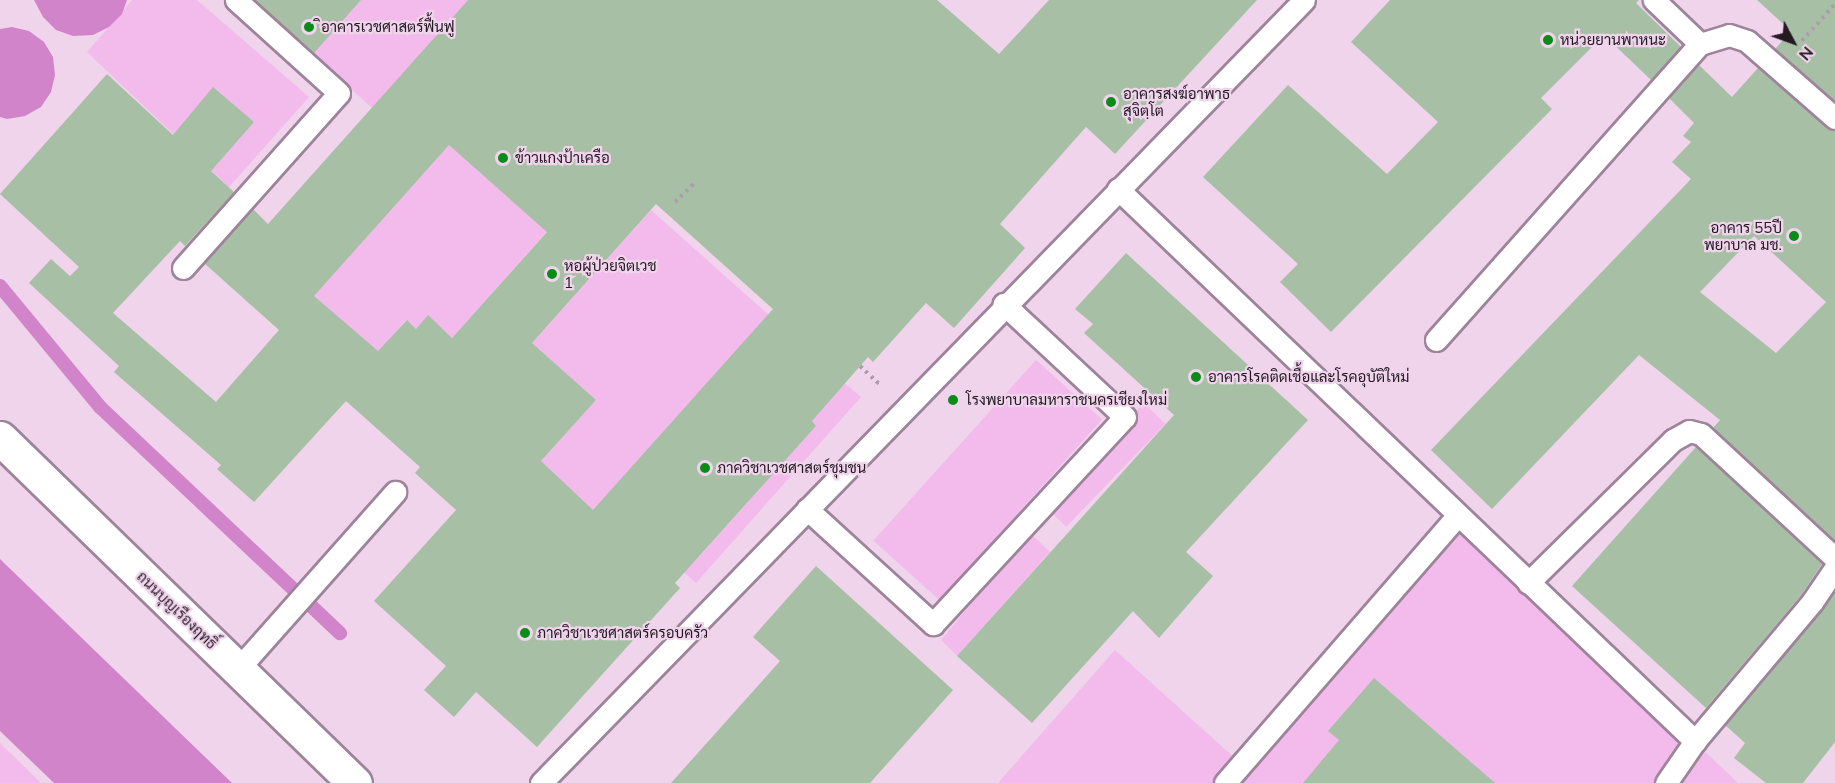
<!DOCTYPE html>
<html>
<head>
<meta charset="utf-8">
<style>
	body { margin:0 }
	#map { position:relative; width:1835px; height:783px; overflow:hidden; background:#f0d4ec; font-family:Mulish,Sarabun,sans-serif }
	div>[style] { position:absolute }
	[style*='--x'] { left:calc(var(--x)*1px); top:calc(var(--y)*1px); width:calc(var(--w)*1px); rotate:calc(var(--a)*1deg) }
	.green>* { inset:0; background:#f3baec; transform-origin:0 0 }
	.water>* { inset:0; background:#d184c9 }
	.stream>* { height:14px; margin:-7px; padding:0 7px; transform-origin:7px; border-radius:7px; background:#d184c9 }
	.building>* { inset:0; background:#a7bfa5 }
	.path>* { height:4px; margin-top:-2px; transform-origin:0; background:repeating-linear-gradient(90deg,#b19bae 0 3px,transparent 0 7.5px) }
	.roads { filter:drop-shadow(2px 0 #9d849a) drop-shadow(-2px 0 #9d849a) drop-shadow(0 2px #9d849a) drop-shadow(0 -2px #9d849a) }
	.lane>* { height:21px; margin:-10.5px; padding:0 10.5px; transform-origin:10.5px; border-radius:10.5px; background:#fff }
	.secondary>* { height:33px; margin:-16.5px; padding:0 16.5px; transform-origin:16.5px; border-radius:16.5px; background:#fff }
	.dots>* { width:16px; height:16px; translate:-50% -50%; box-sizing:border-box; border:3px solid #f0d4ec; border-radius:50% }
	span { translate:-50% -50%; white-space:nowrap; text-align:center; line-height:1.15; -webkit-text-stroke:4.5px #f0d4ec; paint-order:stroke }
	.poi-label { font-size:15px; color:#231a22 }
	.left { translate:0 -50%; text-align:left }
	.right { translate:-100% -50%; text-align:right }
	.street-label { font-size:15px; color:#231a22 }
	.north { position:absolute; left:1763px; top:12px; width:60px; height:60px; -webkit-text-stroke:4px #f0d4ec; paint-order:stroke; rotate:131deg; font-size:16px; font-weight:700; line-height:24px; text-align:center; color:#231a22 }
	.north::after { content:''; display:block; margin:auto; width:21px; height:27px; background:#231a22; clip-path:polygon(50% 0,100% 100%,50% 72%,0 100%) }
</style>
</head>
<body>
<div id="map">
	<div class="green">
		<div style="clip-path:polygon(132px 0,197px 0,309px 97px,229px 187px,87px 52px)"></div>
		<div style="clip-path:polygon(361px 0,468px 0,372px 108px,312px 54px)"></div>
		<div style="clip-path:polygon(509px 77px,520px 86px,459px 154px,511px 200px,574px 201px,452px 338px,428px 316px,416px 329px,406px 320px,339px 395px,276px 338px)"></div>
		<div style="clip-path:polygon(651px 210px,779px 324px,593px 510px,516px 489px,596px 400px,532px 343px)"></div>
		<div style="left:1036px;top:360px;width:89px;height:243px;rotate:42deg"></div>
		<div style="clip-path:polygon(841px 380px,861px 397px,696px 583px,676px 565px,696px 560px,816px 426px,808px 418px)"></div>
		<div style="left:1144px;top:403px;width:30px;height:143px;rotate:44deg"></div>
		<div style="clip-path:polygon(1460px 532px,1528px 583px,1738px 783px,998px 783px,1115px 650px,1248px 770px)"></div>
		<div style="clip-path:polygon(1030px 533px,1050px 552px,957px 656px,941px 640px)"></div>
		<div style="clip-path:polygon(0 743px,41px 783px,0 783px)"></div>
	</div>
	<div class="water">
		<div style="clip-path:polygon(34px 0,127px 0,122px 14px,109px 27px,93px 35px,73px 36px,56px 30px,43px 17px)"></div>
		<div style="clip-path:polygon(12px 27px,29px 31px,44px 42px,53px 57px,55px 75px,51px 92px,41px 107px,25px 116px,7px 119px,0 117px,0 29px)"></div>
		<div style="clip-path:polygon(0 559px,232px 783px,54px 783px,0 731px)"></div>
	</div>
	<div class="stream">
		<div style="--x:0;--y:286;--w:157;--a:50.4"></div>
		<div style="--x:100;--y:407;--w:330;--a:43.3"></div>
	</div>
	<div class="building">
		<div style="clip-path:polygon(255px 0,361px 0,314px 53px)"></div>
		<div style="clip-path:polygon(evenodd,468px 0,937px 0,999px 54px,1049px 0,1257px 0,1115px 154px,1086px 127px,1000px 224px,1025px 248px,954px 328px,926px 303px,873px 362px,868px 357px,812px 421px,816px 426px,675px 583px,680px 588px,537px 747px,476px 692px,454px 717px,424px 690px,446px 666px,374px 601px,456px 510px,415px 473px,420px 467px,346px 401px,254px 502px,217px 469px,221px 465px,114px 372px,119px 366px,29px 283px,51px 259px,70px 276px,79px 267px,0 194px,107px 74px,173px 135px,213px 87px,254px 122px,211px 171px,234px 192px,185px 246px,180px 241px,113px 313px,216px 402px,279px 330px,204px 263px,253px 209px,268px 224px,468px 0,449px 145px,547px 232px,452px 338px,428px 315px,416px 329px,407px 320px,378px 351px,314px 296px,449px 145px,468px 0,656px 204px,773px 309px,593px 510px,541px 461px,596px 400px,532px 343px,656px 204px)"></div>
		<div style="clip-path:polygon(1390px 0,1639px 0,1636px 3px,1681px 47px,1651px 80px,1604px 35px,1541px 98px,1552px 109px,1331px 332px,1280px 282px,1298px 264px,1203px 177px,1288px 85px,1387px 174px,1438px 122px,1351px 42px)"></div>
		<div style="clip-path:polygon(1757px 0,1835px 0,1835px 101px,1775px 49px,1791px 31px)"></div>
		<div style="clip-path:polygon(evenodd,1699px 65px,1732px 97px,1758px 68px,1827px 128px,1835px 130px,1835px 541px,1713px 428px,1720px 420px,1639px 355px,1492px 509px,1431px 450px,1691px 179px,1672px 162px,1691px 142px,1683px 136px,1694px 123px,1669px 98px,1699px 65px,1754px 236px,1826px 302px,1776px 353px,1700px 292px,1754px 236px)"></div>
		<div style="clip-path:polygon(1126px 253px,1308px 420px,1186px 552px,1213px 576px,1159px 638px,1133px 611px,1032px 723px,957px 656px,1174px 415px,1084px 333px,1093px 324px,1075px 309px)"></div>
		<div style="clip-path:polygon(1696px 447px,1822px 564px,1802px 594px,1706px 708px,1572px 586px)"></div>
		<div style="clip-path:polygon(816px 566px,953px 690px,870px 783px,671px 783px,780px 661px,753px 637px)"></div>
		<div style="clip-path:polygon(1835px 591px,1835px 742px,1803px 783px,1766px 783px,1734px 758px,1745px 743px,1725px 725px)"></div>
		<div style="clip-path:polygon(1374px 678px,1495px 783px,1303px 783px,1339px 740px,1328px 731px)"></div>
	</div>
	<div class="path">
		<div style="--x:1802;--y:41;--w:50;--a:-48.3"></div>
		<div style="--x:675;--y:202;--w:28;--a:-44"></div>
		<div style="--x:860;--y:366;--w:26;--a:43"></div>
	</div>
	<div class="roads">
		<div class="lane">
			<div style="--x:1700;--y:44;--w:30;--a:-17"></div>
			<div style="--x:1729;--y:35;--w:19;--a:18"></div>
			<div style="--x:1747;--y:41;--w:117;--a:41.2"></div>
			<div style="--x:1118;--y:189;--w:799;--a:43.73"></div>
			<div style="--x:1695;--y:741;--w:51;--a:124.6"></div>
			<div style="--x:183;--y:268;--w:234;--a:-48.3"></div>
			<div style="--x:339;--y:93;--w:139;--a:-137.9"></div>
			<div style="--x:1436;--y:340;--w:397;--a:-48.3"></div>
			<div style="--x:1700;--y:44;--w:64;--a:-136.3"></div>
			<div style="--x:807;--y:509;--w:171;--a:42.4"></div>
			<div style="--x:933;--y:624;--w:282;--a:-47.2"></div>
			<div style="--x:1125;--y:417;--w:166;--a:-137"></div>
			<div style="--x:1528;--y:583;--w:204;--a:-44.6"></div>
			<div style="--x:1673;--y:440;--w:18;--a:-29"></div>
			<div style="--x:1689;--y:431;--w:12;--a:14"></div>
			<div style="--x:1701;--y:434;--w:183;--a:42.8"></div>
			<div style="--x:238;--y:669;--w:237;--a:-48.4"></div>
			<div style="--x:1695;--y:741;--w:182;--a:-49.9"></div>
			<div style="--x:1812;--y:602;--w:41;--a:-55.9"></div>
			<div style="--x:541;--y:783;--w:1093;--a:-45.74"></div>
			<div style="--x:1225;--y:783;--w:354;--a:-49"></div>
		</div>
		<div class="secondary">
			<div style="--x:0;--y:438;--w:495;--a:44.2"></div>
		</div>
	</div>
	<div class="dots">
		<div style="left:309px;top:27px;background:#098c18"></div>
		<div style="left:1548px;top:40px;background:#098c18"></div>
		<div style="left:1111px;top:102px;background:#098c18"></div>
		<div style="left:503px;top:158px;background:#098c18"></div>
		<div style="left:1794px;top:236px;background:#098c18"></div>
		<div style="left:552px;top:274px;background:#098c18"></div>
		<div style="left:1196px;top:377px;background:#098c18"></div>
		<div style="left:953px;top:400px;background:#098c18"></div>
		<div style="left:705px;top:468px;background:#098c18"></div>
		<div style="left:525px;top:633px;background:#098c18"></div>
	</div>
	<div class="poi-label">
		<span class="left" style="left:321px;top:27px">ิอาคารเวชศาสตร์ฟื้นฟู</span>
		<span class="left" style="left:1560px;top:40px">หน่วยยานพาหนะ</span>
		<span class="left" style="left:1123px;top:102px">อาคารสงฆ์อาพาธ<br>สุจิตฺโต</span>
		<span class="left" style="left:515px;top:158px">ข้าวแกงป้าเครือ</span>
		<span class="right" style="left:1782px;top:236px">อาคาร 55ปี<br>พยาบาล มช.</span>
		<span class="left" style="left:564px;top:274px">หอผู้ป่วยจิตเวช<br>1</span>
		<span class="left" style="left:1208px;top:377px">อาคารโรคติดเชื้อและโรคอุบัติใหม่</span>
		<span class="left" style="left:966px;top:400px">โรงพยาบาลมหาราชนครเชียงใหม่</span>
		<span class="left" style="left:717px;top:468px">ภาควิชาเวชศาสตร์ชุมชน</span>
		<span class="left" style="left:537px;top:633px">ภาควิชาเวชศาสตร์ครอบครัว</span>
	</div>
	<div class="street-label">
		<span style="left:177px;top:610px;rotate:44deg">ถนนบุญเรืองฤทธิ์</span>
	</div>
	<div class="north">N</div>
</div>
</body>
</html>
